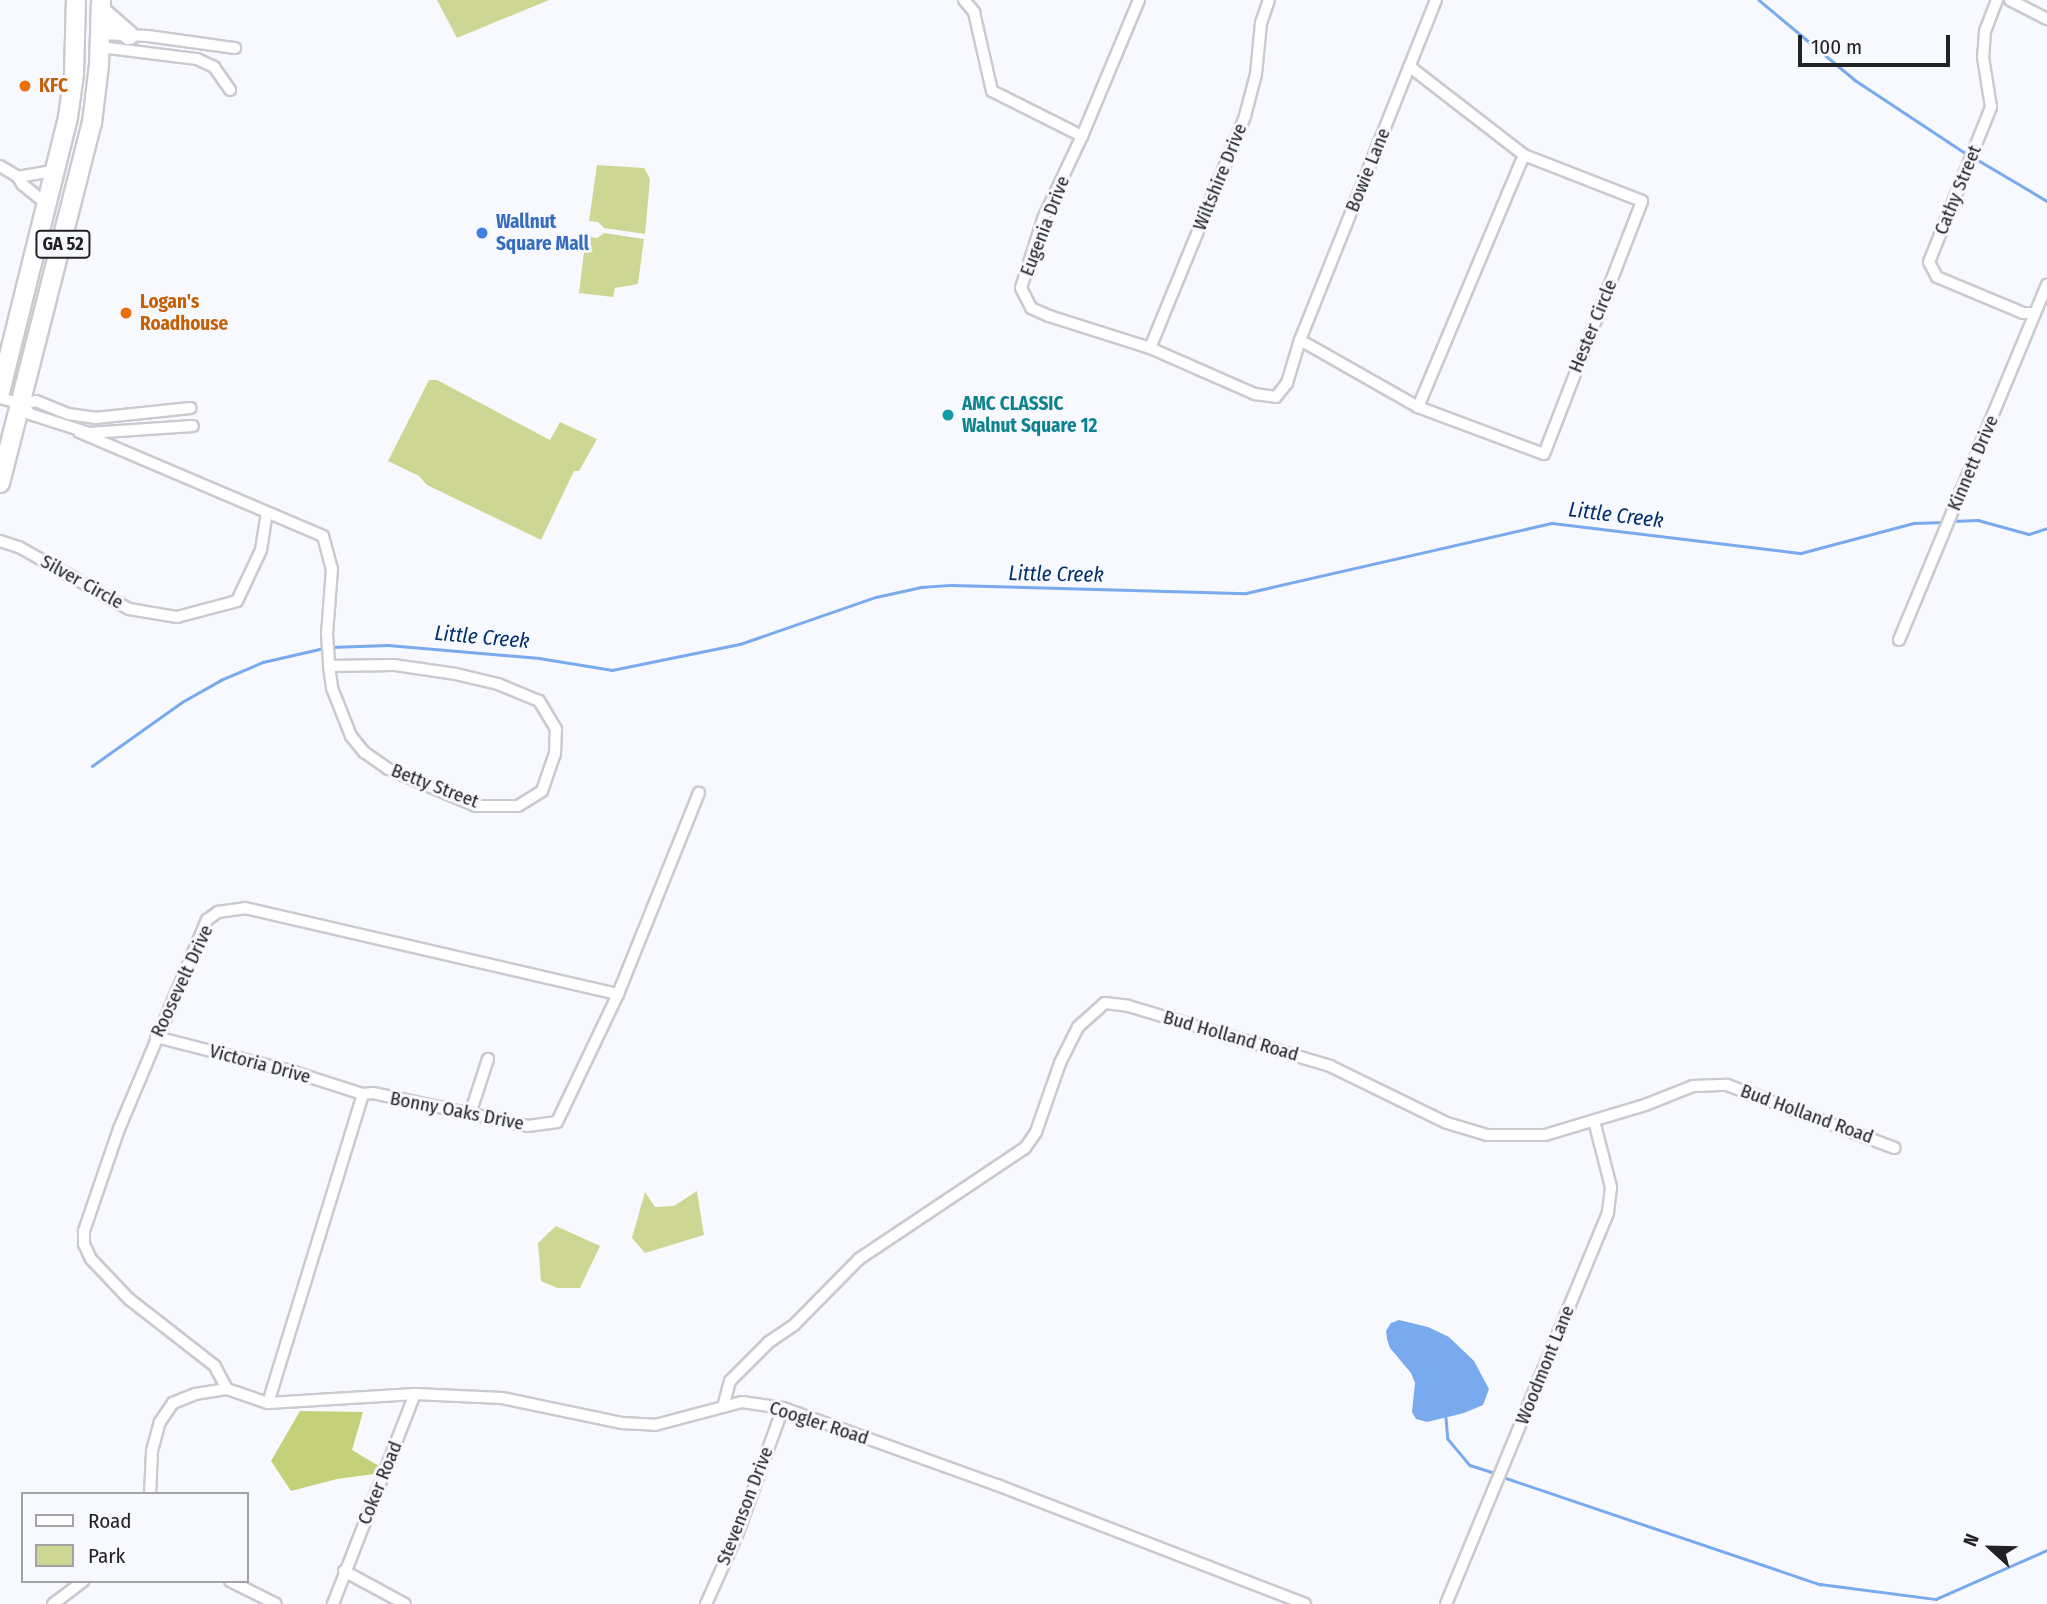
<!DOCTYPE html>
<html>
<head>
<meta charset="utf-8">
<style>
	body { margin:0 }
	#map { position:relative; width:2047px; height:1604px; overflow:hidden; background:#f8f9ff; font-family:"Fira Sans Condensed",sans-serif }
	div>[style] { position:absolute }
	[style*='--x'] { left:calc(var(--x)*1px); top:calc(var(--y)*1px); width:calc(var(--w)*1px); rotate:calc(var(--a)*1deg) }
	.green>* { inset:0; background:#cdd793 }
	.forest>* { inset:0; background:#c5d179 }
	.water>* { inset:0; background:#79aaed }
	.stream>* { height:2.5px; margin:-1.25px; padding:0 1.25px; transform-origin:1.25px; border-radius:1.25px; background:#79aaed }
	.roads { filter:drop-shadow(2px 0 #cacbd0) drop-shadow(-2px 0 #cacbd0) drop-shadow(0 2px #cacbd0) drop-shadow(0 -2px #cacbd0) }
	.street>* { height:10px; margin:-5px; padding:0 5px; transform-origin:5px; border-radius:5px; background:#fff }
	.primary>* { height:18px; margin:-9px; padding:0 9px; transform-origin:9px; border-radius:9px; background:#fff }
	.dots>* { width:19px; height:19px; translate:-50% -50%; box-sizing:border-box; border:4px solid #f8f9ff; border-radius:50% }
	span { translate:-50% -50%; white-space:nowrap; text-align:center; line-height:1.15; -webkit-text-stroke:6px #f8f9ff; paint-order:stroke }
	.shield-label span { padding:2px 5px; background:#f8f9ff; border:2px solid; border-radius:5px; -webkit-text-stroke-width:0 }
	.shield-label { font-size:18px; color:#212224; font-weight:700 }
	.food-label { font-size:19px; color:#c56008; font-weight:700 }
	.left { translate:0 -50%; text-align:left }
	.street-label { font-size:19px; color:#212224 }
	.shop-label { font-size:19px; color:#366cbe; font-weight:700 }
	.culture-label { font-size:19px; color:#0d838f; font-weight:700 }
	.water-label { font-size:21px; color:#002f6a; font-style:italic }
	.legend { position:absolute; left:21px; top:1492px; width:228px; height:91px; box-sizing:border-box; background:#f8f9ff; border:2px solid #a2a3a7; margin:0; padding:9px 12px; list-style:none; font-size:21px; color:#212224 }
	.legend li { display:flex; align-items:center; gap:14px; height:35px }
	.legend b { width:35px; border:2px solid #a2a3a7 }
	.north { position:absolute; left:1956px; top:1513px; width:70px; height:70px; -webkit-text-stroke:5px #f8f9ff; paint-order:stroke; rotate:292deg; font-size:19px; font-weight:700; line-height:28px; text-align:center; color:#212224 }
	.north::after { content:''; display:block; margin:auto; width:24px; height:32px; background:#212224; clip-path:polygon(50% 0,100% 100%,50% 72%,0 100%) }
	.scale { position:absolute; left:1798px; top:35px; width:152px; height:32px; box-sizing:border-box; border:4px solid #212224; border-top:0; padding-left:9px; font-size:21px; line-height:24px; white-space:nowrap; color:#212224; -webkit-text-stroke:5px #f8f9ff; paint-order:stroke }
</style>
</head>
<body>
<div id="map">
	<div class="green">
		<div style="clip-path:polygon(437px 0,549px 0,457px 38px)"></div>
		<div style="clip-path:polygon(597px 165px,644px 168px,650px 179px,645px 234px,604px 228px,598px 222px,589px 221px)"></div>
		<div style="clip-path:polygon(604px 233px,644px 239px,638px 284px,615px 288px,613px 297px,579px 293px,586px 236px,597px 238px)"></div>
		<div style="clip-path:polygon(429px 380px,437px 380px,550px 440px,560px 422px,597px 439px,579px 471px,574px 471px,541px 540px,427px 485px,419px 476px,388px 461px)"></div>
		<div style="clip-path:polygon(697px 1191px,704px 1235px,645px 1253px,632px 1238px,645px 1192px,655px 1207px,674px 1206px)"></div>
		<div style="clip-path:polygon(556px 1226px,600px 1246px,580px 1288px,557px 1288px,541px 1281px,538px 1243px)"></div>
	</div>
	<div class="forest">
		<div style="clip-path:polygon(300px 1411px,363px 1412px,352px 1450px,389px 1472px,337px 1479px,291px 1491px,271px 1461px)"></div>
	</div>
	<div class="water">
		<div style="clip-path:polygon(1399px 1320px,1428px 1327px,1449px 1337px,1474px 1361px,1489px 1389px,1483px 1405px,1464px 1413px,1427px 1422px,1416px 1419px,1412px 1412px,1415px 1383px,1411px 1373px,1390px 1348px,1387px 1339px,1386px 1331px,1391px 1323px)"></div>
	</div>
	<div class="stream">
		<div style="--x:1759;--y:0;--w:125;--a:39.8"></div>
		<div style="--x:1855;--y:80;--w:134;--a:33.5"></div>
		<div style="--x:1973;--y:157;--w:86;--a:30.7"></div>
		<div style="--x:1951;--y:521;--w:27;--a:-2"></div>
		<div style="--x:1978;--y:520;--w:53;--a:15.4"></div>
		<div style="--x:2029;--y:534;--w:19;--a:-18"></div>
		<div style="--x:330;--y:647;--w:58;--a:-2"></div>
		<div style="--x:388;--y:645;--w:152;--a:4.9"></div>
		<div style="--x:539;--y:658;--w:74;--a:9.3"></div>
		<div style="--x:612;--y:670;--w:131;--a:-11.5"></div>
		<div style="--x:740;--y:644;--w:144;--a:-19.1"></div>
		<div style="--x:876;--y:597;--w:46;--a:-12.5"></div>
		<div style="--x:921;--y:587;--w:30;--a:-4"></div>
		<div style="--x:951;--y:585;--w:295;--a:1.6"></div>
		<div style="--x:1246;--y:593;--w:314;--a:-12.9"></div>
		<div style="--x:1552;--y:523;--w:251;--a:6.9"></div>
		<div style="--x:1801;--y:553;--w:117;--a:-14.9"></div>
		<div style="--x:1914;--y:523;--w:31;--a:-2"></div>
		<div style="--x:92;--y:766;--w:110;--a:-35.4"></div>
		<div style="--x:182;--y:702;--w:45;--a:-29.4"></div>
		<div style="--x:221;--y:680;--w:46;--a:-23.2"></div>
		<div style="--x:263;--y:662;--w:63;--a:-12.9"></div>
		<div style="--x:1446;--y:1418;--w:21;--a:85"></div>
		<div style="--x:1448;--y:1439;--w:34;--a:50"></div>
		<div style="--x:1470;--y:1465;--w:28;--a:18"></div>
		<div style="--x:1503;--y:1477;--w:335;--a:18.7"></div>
		<div style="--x:1820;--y:1584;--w:117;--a:7.4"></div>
		<div style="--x:1936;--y:1599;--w:121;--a:-23.8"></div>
	</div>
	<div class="roads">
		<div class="street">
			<div style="--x:964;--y:0;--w:16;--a:50"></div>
			<div style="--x:974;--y:12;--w:81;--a:77.2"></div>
			<div style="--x:992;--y:91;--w:101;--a:26.6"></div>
			<div style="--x:1139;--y:0;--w:147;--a:112.7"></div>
			<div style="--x:1082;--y:136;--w:92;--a:115.2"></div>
			<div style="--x:1043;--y:219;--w:72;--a:107.7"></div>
			<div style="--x:1021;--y:288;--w:22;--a:63"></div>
			<div style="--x:1031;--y:308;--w:20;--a:24"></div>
			<div style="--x:1049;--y:316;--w:106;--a:17.6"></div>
			<div style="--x:1150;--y:348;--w:115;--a:23.7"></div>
			<div style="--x:1255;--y:394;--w:21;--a:8"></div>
			<div style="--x:1276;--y:397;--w:18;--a:-52"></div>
			<div style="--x:1287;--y:383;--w:45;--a:-73.2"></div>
			<div style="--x:1300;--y:340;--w:366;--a:-68.2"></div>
			<div style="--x:1997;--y:0;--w:33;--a:111"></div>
			<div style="--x:1985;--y:31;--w:26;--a:94"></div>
			<div style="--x:1983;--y:57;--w:51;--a:80.9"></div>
			<div style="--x:1991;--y:107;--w:167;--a:111.8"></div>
			<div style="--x:1929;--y:262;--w:17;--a:62"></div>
			<div style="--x:1937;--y:277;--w:93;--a:22.7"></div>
			<div style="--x:2023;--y:313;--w:12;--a:0"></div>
			<div style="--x:2010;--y:0;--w:42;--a:27.2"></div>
			<div style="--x:101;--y:34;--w:47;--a:2.4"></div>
			<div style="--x:148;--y:36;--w:88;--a:7.9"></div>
			<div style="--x:100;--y:47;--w:98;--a:7.1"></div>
			<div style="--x:197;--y:59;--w:19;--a:25"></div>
			<div style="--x:214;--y:67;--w:28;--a:55"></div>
			<div style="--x:0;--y:166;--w:21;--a:31"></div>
			<div style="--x:18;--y:177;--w:8;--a:60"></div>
			<div style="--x:22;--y:184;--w:33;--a:39"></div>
			<div style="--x:18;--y:177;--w:39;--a:-10"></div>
			<div style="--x:1300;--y:340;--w:136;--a:29.6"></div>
			<div style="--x:1418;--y:407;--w:134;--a:20.5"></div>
			<div style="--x:1544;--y:454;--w:271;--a:-68.8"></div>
			<div style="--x:1642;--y:201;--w:127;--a:-158.7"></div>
			<div style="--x:1524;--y:155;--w:145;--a:-142.3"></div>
			<div style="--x:1150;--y:348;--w:251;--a:-67.7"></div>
			<div style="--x:1245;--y:116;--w:43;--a:-75.3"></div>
			<div style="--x:1256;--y:74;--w:51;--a:-84.4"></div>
			<div style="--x:1261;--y:23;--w:24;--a:-71"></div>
			<div style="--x:0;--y:398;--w:23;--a:15"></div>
			<div style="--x:22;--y:404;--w:14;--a:-12"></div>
			<div style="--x:36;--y:401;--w:35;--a:22"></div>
			<div style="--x:68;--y:414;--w:27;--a:8"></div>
			<div style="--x:95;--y:418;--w:96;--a:-6"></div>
			<div style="--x:22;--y:404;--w:13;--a:51"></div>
			<div style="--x:30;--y:414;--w:62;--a:17.9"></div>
			<div style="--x:89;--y:433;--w:104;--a:-3.9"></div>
			<div style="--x:1418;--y:407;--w:273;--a:-67.2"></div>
			<div style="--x:79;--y:432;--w:265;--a:23.1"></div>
			<div style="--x:323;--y:536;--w:34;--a:75"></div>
			<div style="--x:332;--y:569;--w:65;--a:94.4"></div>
			<div style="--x:327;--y:634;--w:32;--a:86"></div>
			<div style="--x:329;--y:666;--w:22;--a:82"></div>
			<div style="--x:332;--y:688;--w:52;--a:68.4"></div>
			<div style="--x:351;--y:736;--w:21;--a:51"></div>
			<div style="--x:364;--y:752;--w:29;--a:35"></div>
			<div style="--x:388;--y:769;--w:95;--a:22.8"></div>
			<div style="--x:476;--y:806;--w:42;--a:0"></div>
			<div style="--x:518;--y:806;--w:28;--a:-32"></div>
			<div style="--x:542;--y:791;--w:39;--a:-71"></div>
			<div style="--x:555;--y:754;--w:25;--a:-88"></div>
			<div style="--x:556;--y:729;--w:33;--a:-121"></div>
			<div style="--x:539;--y:701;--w:44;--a:-157.5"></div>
			<div style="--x:498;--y:684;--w:43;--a:-166.6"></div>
			<div style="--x:456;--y:674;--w:63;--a:-171.7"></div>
			<div style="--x:394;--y:665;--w:65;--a:179.1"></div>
			<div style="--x:0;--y:541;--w:20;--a:18"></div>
			<div style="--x:19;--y:547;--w:126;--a:29.4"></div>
			<div style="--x:129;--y:609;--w:49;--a:9.5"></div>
			<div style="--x:177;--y:617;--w:62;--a:-14.9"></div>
			<div style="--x:237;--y:601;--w:56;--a:-64.8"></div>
			<div style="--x:261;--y:550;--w:38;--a:-81"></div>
			<div style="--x:1899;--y:640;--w:385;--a:-67.4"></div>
			<div style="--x:156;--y:1037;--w:142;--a:14.2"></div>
			<div style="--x:294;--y:1072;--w:72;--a:17.7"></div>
			<div style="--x:363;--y:1094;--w:10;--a:-6"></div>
			<div style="--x:373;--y:1093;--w:158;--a:12"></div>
			<div style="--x:528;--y:1126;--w:29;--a:-8"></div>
			<div style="--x:557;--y:1122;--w:142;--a:-64.5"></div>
			<div style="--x:618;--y:994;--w:217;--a:-68.1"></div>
			<div style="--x:470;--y:1114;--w:58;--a:-71.9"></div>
			<div style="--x:227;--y:1389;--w:26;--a:-118"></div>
			<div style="--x:215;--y:1366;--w:109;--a:-142.1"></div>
			<div style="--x:129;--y:1299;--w:55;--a:-133.5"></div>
			<div style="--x:91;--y:1259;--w:17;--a:-115"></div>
			<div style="--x:84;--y:1244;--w:13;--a:-90"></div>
			<div style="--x:84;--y:1231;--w:108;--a:-71.1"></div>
			<div style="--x:119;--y:1129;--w:227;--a:-67.2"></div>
			<div style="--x:207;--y:920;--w:14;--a:-36"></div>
			<div style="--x:218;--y:912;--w:27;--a:-8"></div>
			<div style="--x:245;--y:908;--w:383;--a:13"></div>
			<div style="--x:268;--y:1403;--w:323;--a:-72.9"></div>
			<div style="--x:723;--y:1407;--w:27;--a:-75"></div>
			<div style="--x:730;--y:1381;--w:55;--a:-45"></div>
			<div style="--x:769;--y:1342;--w:30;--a:-34"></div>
			<div style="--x:794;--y:1325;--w:93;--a:-45.4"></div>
			<div style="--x:859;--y:1259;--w:200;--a:-33.8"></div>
			<div style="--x:1025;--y:1148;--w:19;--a:-55"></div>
			<div style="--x:1036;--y:1132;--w:73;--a:-70.8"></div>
			<div style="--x:1060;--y:1063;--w:40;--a:-63.4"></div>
			<div style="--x:1078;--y:1027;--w:36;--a:-42"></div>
			<div style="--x:1105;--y:1003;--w:23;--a:7"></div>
			<div style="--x:1128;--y:1006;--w:211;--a:16.5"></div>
			<div style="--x:1330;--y:1066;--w:130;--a:26"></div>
			<div style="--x:1447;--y:1123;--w:42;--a:16.7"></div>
			<div style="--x:1487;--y:1135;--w:58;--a:0"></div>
			<div style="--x:1545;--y:1135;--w:104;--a:-16.7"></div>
			<div style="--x:1645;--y:1105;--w:52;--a:-21.6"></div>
			<div style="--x:1693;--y:1086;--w:34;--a:-2"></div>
			<div style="--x:1727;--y:1085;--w:179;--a:20.6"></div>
			<div style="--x:150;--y:1494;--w:43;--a:-87.3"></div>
			<div style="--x:152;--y:1451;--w:30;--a:-75"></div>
			<div style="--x:160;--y:1422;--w:23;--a:-56"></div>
			<div style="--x:173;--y:1403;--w:24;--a:-22"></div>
			<div style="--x:195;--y:1394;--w:32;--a:-9"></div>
			<div style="--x:227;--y:1389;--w:43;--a:18.9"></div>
			<div style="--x:268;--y:1403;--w:147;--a:-3.5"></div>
			<div style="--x:415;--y:1394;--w:87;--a:2.6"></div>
			<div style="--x:502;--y:1398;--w:123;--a:11.8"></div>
			<div style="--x:622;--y:1423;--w:33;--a:3"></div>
			<div style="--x:655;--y:1425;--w:90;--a:-14.8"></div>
			<div style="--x:742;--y:1402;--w:41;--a:8.3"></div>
			<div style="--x:783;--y:1408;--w:227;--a:19.8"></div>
			<div style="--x:997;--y:1485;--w:330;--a:21.1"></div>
			<div style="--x:344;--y:1571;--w:69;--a:28.4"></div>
			<div style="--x:230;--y:1581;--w:51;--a:26.6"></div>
			<div style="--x:53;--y:1604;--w:38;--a:-37"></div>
			<div style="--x:333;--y:1604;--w:225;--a:-68.7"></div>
			<div style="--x:706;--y:1604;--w:76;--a:-65.8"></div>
			<div style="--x:737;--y:1535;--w:135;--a:-70.1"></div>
			<div style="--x:1446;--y:1604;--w:424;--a:-67.5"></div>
			<div style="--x:1608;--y:1212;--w:25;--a:-83"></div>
			<div style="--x:1611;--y:1187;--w:68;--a:-104.4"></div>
		</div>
		<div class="primary">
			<div style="--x:101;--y:11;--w:37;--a:41"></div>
			<div style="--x:0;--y:392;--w:283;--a:-76.1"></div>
			<div style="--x:68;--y:117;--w:43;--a:-82.1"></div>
			<div style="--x:74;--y:74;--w:74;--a:-88.5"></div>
			<div style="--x:0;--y:483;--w:372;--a:-75.7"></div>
			<div style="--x:92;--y:123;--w:58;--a:-83.1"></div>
			<div style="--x:99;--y:65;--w:65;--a:-88.2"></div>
		</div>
	</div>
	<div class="dots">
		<div style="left:25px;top:86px;background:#e8710a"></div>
		<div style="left:482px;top:233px;background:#3f7fe0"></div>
		<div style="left:126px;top:313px;background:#e8710a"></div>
		<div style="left:948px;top:415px;background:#0f9aa8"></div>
	</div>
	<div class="shield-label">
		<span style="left:63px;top:244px">GA 52</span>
	</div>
	<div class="food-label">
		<span class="left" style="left:39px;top:86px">KFC</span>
		<span class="left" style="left:140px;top:313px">Logan's<br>Roadhouse</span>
	</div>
	<div class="street-label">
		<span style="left:1368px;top:170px;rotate:-68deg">Bowie Lane</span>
		<span style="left:1220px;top:177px;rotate:-68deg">Wiltshire Drive</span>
		<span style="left:1958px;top:190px;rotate:-68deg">Cathy Street</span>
		<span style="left:1045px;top:226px;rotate:-69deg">Eugenia Drive</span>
		<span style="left:1593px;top:326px;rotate:-68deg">Hester Circle</span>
		<span style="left:1973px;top:463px;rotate:-67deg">Kinnett Drive</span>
		<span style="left:82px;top:582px;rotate:29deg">Silver Circle</span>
		<span style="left:435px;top:786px;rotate:21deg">Betty Street</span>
		<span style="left:182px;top:981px;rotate:-65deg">Roosevelt Drive</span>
		<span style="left:1231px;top:1036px;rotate:16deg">Bud Holland Road</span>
		<span style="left:260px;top:1064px;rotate:15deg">Victoria Drive</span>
		<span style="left:457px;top:1111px;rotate:11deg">Bonny Oaks Drive</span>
		<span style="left:1807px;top:1114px;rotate:20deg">Bud Holland Road</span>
		<span style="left:1545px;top:1365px;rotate:-68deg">Woodmont Lane</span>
		<span style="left:819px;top:1423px;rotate:18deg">Coogler Road</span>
		<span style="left:380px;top:1483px;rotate:-68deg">Coker Road</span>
		<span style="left:745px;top:1506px;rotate:-69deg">Stevenson Drive</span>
	</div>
	<div class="shop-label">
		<span class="left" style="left:496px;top:233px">Wallnut<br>Square Mall</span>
	</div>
	<div class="culture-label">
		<span class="left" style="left:962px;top:415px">AMC CLASSIC<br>Walnut Square 12</span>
	</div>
	<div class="water-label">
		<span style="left:1616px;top:515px;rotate:7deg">Little Creek</span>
		<span style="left:1056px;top:574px;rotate:1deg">Little Creek</span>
		<span style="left:482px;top:637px;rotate:5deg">Little Creek</span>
	</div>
	<ul class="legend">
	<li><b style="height:9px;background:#fff"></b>Road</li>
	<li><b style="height:19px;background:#cdd793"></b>Park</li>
	</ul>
	<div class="north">N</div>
	<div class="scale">100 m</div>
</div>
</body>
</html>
